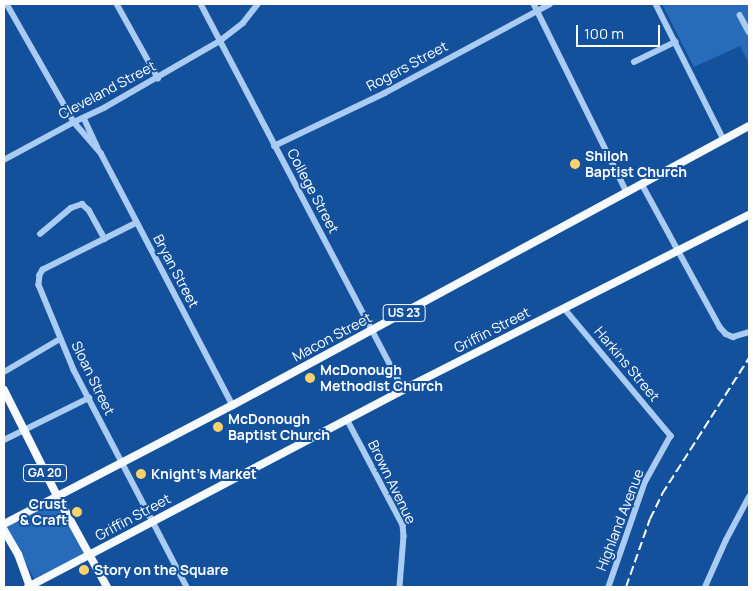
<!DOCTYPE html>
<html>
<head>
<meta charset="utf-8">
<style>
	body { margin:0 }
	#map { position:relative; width:753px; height:591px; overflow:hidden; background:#14519d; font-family:Manrope,sans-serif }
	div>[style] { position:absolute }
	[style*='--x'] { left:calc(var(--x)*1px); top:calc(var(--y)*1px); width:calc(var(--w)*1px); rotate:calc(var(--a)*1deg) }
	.green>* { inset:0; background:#276bba; transform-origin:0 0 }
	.minor>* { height:5.5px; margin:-2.75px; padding:0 2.75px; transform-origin:2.75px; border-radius:2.75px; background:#aaccf3 }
	.major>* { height:8px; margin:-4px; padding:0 4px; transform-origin:4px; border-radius:4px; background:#f6faff }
	.rail>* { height:2px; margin-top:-1px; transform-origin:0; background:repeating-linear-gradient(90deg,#fff 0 9px,transparent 0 13px) }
	.dots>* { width:14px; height:14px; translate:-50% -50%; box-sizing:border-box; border:2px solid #14519d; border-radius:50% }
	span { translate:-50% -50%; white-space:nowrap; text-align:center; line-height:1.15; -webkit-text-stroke:4px #14519d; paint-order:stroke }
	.shield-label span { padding:1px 4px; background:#14519d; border:1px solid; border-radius:4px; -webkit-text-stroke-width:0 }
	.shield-label { font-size:12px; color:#fff; font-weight:700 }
	.street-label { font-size:14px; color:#fff }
	.poi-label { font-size:14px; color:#fff; font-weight:700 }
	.left { translate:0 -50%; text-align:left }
	.right { translate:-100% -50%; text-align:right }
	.frame { position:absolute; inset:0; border:5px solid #fff; pointer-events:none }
	.scale { position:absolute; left:576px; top:25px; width:84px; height:22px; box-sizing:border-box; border:2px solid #fff; border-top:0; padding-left:6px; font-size:15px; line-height:18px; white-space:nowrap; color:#fff; -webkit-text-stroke:4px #14519d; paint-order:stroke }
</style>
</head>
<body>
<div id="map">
	<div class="green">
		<div style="clip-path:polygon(662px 4px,749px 4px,749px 63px,740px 46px,694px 67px)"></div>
		<div style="left:57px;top:496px;width:66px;height:60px;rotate:61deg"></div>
	</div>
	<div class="minor">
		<div style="--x:7;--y:4;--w:136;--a:60.4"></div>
		<div style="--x:74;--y:122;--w:41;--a:48.9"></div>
		<div style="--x:101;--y:153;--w:284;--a:62.4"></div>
		<div style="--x:117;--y:4;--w:85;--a:61"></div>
		<div style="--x:201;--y:4;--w:436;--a:62.3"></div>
		<div style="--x:534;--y:4;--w:210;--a:63.7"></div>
		<div style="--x:656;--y:4;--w:152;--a:63.4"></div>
		<div style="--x:740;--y:15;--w:19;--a:62"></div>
		<div style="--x:634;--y:62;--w:46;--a:-26"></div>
		<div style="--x:84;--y:118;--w:33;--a:65"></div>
		<div style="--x:274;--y:146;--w:123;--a:-25.5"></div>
		<div style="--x:385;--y:93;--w:187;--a:-28.3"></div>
		<div style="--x:4;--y:160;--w:80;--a:-28.5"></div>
		<div style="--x:74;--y:122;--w:33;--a:-25"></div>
		<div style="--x:104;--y:108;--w:134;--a:-30"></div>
		<div style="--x:220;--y:41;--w:29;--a:-38"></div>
		<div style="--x:243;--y:23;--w:24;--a:-52"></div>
		<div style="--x:642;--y:184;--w:163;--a:61.4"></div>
		<div style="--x:720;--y:327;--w:9;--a:49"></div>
		<div style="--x:726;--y:334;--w:8;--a:23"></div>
		<div style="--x:733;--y:337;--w:17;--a:-17"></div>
		<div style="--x:137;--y:223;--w:105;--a:153.4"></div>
		<div style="--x:43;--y:270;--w:6;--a:121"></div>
		<div style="--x:40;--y:275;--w:10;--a:96"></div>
		<div style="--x:39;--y:285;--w:92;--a:67.6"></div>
		<div style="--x:74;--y:370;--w:245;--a:62.5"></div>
		<div style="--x:40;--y:234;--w:40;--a:-40"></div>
		<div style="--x:71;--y:208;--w:12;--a:-20"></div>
		<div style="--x:82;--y:204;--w:9;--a:41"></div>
		<div style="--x:89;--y:210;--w:33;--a:61"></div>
		<div style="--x:564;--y:308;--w:167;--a:50.1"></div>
		<div style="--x:671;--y:436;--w:54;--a:119"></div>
		<div style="--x:645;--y:483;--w:110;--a:109.1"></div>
		<div style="--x:4;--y:372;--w:65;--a:-30.5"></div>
		<div style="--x:347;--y:419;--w:120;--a:62.2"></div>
		<div style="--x:403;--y:525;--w:11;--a:85"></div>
		<div style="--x:404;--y:536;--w:51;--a:94.5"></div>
		<div style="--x:4;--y:440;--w:95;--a:-26.3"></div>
		<div style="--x:705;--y:587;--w:51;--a:-65.9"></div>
		<div style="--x:726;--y:540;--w:49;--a:-61.9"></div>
	</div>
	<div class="major">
		<div style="--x:4;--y:390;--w:119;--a:63.4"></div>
		<div style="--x:57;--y:496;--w:104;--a:61.2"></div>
		<div style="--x:4;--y:524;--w:258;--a:-27.5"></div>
		<div style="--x:233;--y:405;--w:587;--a:-28.4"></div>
		<div style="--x:4;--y:530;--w:28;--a:60"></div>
		<div style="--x:18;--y:554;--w:35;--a:70"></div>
		<div style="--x:28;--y:587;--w:434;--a:-27.7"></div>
		<div style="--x:412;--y:385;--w:377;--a:-26.8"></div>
	</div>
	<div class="rail">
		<div style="--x:626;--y:587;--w:72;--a:-70.6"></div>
		<div style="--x:650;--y:519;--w:28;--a:-64"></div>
		<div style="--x:662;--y:494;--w:161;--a:-57.4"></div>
	</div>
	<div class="dots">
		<div style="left:575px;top:164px;background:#ffd36c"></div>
		<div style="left:310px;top:378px;background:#ffd36c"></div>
		<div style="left:218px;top:427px;background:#ffd36c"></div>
		<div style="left:141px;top:474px;background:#ffd36c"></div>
		<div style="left:77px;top:512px;background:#ffd36c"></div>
		<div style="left:84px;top:570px;background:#ffd36c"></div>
	</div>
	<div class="shield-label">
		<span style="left:404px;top:313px">US 23</span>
		<span style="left:45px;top:473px">GA 20</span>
	</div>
	<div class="street-label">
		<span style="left:407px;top:66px;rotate:-28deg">Rogers Street</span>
		<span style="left:107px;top:90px;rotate:-28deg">Cleveland Street</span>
		<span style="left:313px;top:191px;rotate:62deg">College Street</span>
		<span style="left:176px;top:271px;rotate:62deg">Bryan Street</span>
		<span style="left:492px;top:330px;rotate:-27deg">Griffin Street</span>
		<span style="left:332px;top:337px;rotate:-28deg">Macon Street</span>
		<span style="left:627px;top:364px;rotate:50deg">Harkins Street</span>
		<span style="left:93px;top:378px;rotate:64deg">Sloan Street</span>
		<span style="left:392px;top:482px;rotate:64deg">Brown Avenue</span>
		<span style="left:133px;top:517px;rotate:-28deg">Griffin Street</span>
		<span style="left:620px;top:520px;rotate:-69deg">Highland Avenue</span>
	</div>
	<div class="poi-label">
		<span class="left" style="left:585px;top:164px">Shiloh<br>Baptist Church</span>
		<span class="left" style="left:320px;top:378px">McDonough<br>Methodist Church</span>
		<span class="left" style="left:228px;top:427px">McDonough<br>Baptist Church</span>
		<span class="left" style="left:151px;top:474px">Knight's Market</span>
		<span class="right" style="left:67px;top:512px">Crust<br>&amp; Craft</span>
		<span class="left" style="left:94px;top:570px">Story on the Square</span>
	</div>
	<div class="frame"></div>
	<div class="scale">100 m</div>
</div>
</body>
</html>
